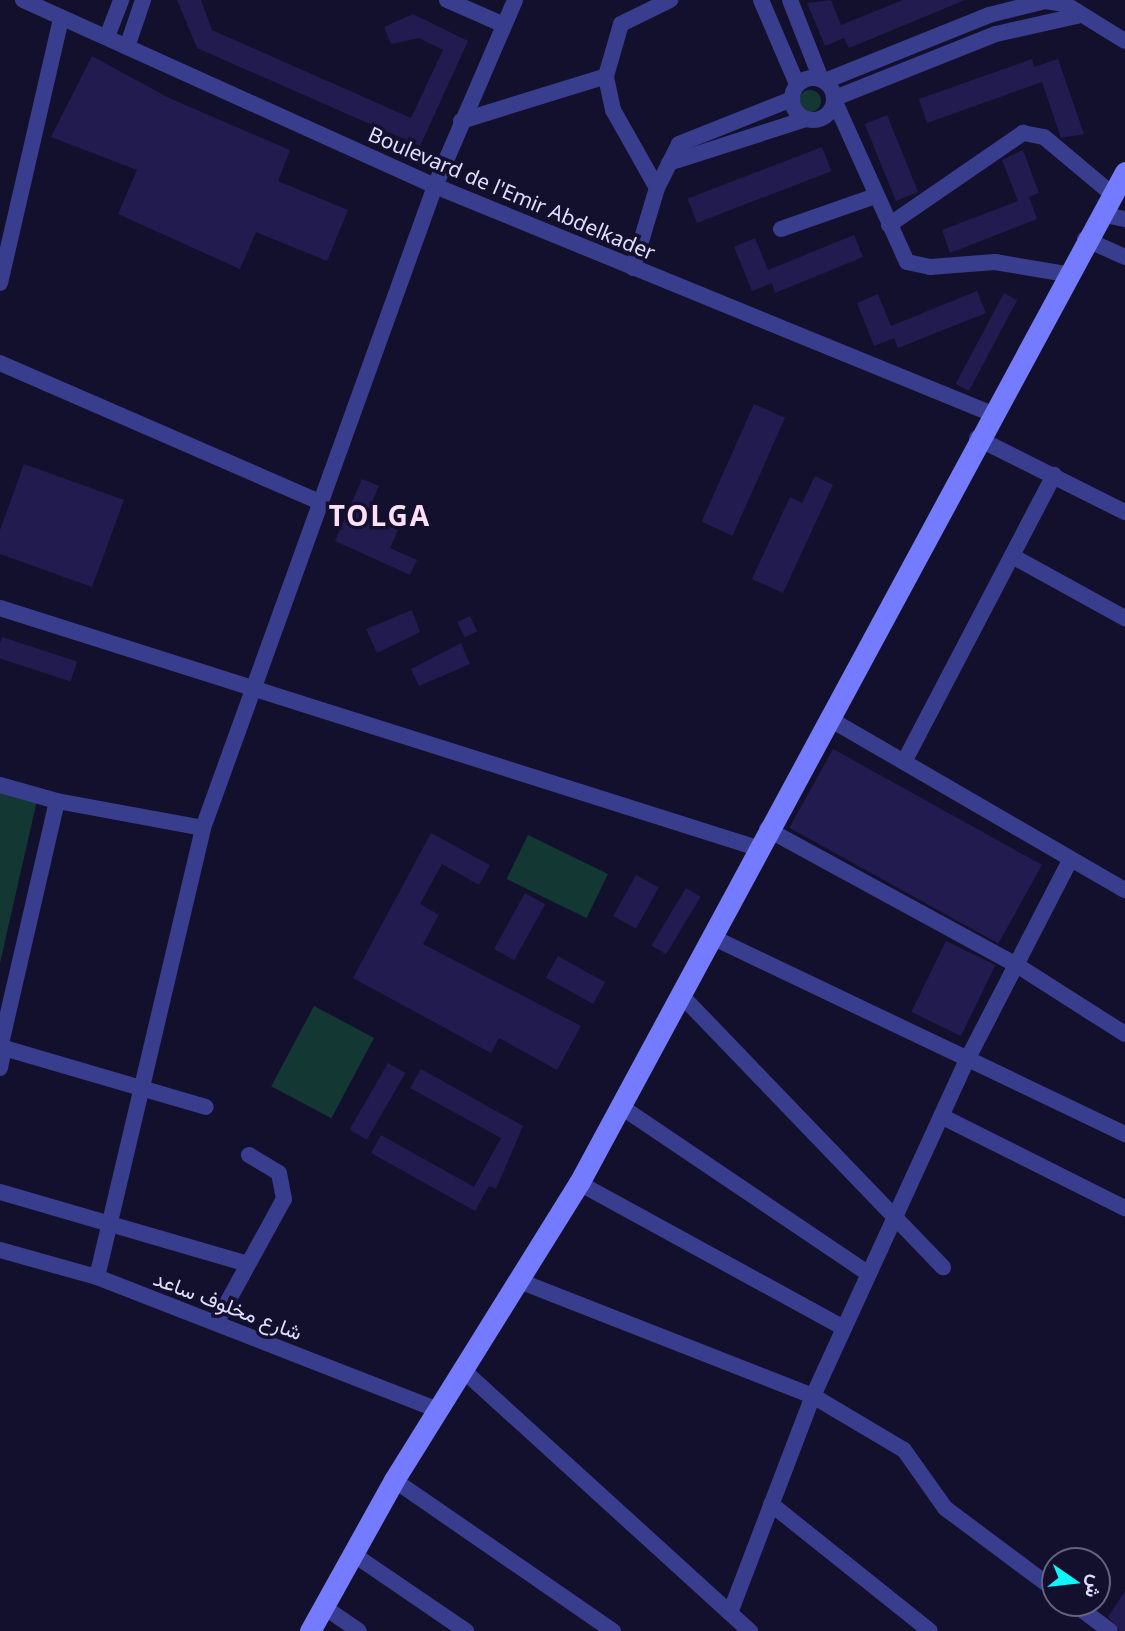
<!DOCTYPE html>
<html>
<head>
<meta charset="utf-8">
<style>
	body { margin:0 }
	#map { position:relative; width:1125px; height:1631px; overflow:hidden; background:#13102d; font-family:"Noto Sans",Vazirmatn,sans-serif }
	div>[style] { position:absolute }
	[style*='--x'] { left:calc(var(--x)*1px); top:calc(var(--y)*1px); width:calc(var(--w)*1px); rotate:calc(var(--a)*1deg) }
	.green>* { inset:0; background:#133834; transform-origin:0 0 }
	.round { border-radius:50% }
	.building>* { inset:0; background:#221b4f; transform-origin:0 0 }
	.street>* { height:16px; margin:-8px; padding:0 8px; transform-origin:8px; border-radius:8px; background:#393d8e }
	.street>.ring { margin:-8px; padding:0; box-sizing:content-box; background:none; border:16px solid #393d8e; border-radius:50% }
	.secondary>* { height:21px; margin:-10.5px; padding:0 10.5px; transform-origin:10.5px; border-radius:10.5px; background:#747bff }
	span { translate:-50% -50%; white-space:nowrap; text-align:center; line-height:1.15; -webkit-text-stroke:7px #13102d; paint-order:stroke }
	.street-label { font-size:21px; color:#deddff }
	.district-label { font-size:28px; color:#ffdff6; font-weight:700; letter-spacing:2px }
	.north { position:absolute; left:1041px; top:1547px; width:70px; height:70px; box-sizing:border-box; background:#13102d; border:2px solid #646281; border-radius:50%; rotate:104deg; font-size:19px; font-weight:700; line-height:28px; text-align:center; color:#deddff }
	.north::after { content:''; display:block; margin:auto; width:24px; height:32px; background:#09f9ff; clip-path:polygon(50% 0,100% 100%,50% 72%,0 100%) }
</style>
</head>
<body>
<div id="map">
	<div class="green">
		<div class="round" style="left:799px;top:90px;width:22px;height:22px"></div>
		<div style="clip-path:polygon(0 789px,38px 796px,0 963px)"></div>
		<div style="left:528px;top:835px;width:89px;height:49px;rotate:26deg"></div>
		<div style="left:314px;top:1006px;width:68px;height:91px;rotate:28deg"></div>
	</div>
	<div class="building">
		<div style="clip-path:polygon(177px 0,201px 0,212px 30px,411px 118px,443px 50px,419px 38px,391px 44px,384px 27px,413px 14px,468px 41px,420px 146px,197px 48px)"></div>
		<div style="clip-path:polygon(831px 0,841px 25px,903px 0,965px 0,849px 48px,844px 38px,825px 46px,807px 3px)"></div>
		<div style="clip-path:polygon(92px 56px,169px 98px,290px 150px,278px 181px,348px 210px,327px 261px,256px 232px,240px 269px,118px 214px,137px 170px,51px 137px)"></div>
		<div style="clip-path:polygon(1032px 59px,1034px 67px,1058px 59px,1084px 134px,1061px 138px,1042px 82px,927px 123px,919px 99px)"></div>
		<div style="left:887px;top:115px;width:83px;height:24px;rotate:68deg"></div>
		<div style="left:822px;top:147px;width:26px;height:144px;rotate:69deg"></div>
		<div style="clip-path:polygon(1023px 150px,1039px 193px,1029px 197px,1037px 219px,950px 253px,942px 230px,1018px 201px,1002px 160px)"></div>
		<div style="clip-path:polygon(854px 235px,863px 257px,775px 293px,772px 283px,752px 291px,734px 247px,755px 238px,768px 270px)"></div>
		<div style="clip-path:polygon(977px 291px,986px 313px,898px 348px,894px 338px,874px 346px,857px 303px,878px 294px,891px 326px)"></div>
		<div style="left:1004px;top:293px;width:15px;height:103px;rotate:28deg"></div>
		<div style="left:754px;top:404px;width:34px;height:129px;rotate:24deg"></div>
		<div style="clip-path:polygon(24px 464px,124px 500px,92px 587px,0 554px,0 530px)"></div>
		<div style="clip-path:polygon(815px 476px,833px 485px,783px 593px,752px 579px,790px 497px,802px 503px)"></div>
		<div style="clip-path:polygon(362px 479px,379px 486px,366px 516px,398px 530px,390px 548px,417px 560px,410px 575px,335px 541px)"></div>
		<div style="clip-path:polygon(412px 610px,420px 632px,377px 653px,366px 629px)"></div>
		<div style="left:470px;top:616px;width:17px;height:14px;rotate:65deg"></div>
		<div style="left:2px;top:637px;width:79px;height:21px;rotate:18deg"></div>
		<div style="clip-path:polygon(461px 643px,470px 664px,419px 686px,411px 669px)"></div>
		<div style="left:833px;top:749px;width:239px;height:90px;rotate:29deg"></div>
		<div style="clip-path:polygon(431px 833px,490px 865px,479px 885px,442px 864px,420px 904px,439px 915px,423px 944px,581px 1026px,557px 1070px,499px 1038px,491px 1053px,353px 978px)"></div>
		<div style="left:636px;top:875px;width:26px;height:47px;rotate:29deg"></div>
		<div style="left:686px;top:888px;width:17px;height:67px;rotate:31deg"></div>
		<div style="left:525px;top:893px;width:23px;height:64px;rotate:29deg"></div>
		<div style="left:946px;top:941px;width:55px;height:79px;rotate:26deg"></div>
		<div style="left:558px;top:956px;width:54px;height:25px;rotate:29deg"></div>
		<div style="left:388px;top:1063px;width:20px;height:77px;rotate:30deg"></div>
		<div style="clip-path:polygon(421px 1069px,523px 1126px,496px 1189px,489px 1186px,475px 1211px,371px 1153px,381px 1135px,474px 1187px,501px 1138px,410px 1088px)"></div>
		<div style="clip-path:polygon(1125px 1591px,1125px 1631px,1120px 1631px,1108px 1617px)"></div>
	</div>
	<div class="street">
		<div style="--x:23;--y:0;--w:452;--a:24.3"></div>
		<div style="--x:435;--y:186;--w:600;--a:22.25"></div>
		<div style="--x:447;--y:0;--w:62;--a:23.7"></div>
		<div style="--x:761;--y:0;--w:91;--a:66.8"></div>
		<div style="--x:790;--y:0;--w:85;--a:68.6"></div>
		<div style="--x:107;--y:37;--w:40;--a:-69"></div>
		<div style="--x:127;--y:47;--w:50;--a:-71.2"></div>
		<div class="ring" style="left:792px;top:78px;width:26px;height:26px"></div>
		<div style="--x:825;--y:81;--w:177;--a:-21.9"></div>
		<div style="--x:989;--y:15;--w:58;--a:-14"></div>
		<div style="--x:1045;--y:1;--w:20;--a:9"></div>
		<div style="--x:1065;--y:4;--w:70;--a:31.7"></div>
		<div style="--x:835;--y:98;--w:173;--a:-21.7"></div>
		<div style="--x:996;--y:34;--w:86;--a:-12.7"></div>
		<div style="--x:835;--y:102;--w:175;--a:65.8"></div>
		<div style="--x:907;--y:262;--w:24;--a:12"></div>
		<div style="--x:930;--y:267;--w:65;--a:-4.4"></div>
		<div style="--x:995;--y:262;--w:73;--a:9.5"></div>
		<div style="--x:461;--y:121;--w:152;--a:-17.2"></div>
		<div style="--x:669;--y:163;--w:144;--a:-17.8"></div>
		<div style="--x:657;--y:188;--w:90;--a:-119.4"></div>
		<div style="--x:613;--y:110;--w:35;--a:-102"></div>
		<div style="--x:606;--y:76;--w:54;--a:-73.9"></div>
		<div style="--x:621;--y:24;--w:55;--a:-26.1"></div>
		<div style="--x:1101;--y:214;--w:25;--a:12"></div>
		<div style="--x:889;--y:225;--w:163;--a:-34.5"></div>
		<div style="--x:1023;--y:133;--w:21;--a:11"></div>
		<div style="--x:1044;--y:137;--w:89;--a:40"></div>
		<div style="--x:781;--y:229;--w:100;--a:-19.3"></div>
		<div style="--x:1085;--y:239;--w:44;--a:24.2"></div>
		<div style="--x:633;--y:268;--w:84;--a:-73.3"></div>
		<div style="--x:657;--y:188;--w:49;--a:-63.4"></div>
		<div style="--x:679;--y:144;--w:122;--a:-21.7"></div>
		<div style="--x:0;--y:283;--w:271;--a:-77"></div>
		<div style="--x:0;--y:363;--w:348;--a:23.5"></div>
		<div style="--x:977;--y:438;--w:165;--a:26.6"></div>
		<div style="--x:1012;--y:556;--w:129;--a:28.8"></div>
		<div style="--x:0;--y:608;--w:794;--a:17.59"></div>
		<div style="--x:828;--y:718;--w:343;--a:30.1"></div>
		<div style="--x:904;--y:762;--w:324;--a:-62.4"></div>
		<div style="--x:0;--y:785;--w:59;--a:15.7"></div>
		<div style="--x:767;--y:829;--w:282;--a:28.6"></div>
		<div style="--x:1015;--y:964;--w:130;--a:32.5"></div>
		<div style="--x:712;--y:937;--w:458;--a:25.5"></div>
		<div style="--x:681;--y:995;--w:378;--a:46.1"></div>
		<div style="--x:0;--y:1048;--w:253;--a:-77"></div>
		<div style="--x:57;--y:801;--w:148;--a:10.5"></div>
		<div style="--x:0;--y:1068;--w:20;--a:-79"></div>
		<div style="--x:4;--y:1048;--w:210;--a:16.3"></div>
		<div style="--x:620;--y:1106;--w:300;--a:34"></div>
		<div style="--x:941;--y:1116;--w:206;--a:26.6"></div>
		<div style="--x:579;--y:1183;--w:302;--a:28.7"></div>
		<div style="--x:0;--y:1192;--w:258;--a:16.2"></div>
		<div style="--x:0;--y:1250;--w:101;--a:15.6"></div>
		<div style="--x:97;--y:1277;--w:366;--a:21.3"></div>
		<div style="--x:97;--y:1277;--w:461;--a:-76.7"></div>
		<div style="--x:203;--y:828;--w:683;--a:-70.13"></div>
		<div style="--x:435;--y:186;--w:202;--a:-66.7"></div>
		<div style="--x:522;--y:1282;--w:313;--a:21.4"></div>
		<div style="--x:813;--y:1396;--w:106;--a:30.7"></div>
		<div style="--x:904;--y:1450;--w:71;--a:54.7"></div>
		<div style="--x:945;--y:1508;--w:137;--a:36.7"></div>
		<div style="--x:216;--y:1323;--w:141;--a:-61.3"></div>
		<div style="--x:284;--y:1199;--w:26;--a:-101"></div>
		<div style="--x:279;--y:1173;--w:35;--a:-149"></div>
		<div style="--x:464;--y:1371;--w:387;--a:42.3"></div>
		<div style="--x:394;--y:1480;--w:266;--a:34.6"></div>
		<div style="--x:771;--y:1504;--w:203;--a:38.6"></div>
		<div style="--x:353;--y:1554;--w:137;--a:34.3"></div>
		<div style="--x:1073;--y:1603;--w:46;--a:37.1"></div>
		<div style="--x:324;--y:1607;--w:42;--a:34.4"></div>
		<div style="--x:730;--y:1613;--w:232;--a:-69.1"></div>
		<div style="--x:813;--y:1396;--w:372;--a:-65.4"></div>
		<div style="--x:968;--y:1058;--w:223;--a:-62.7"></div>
	</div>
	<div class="secondary">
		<div style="--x:310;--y:1631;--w:173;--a:-60.9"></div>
		<div style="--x:394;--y:1480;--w:350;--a:-58.1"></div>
		<div style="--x:579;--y:1183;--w:1149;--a:-61.63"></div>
	</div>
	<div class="street-label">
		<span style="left:512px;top:193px;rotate:23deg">Boulevard de l'Emir Abdelkader</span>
		<span style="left:228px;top:1305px;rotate:21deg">شارع مخلوف ساعد</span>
	</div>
	<div class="district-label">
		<span style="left:380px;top:515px">TOLGA</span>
	</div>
	<div class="north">ش</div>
</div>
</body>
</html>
